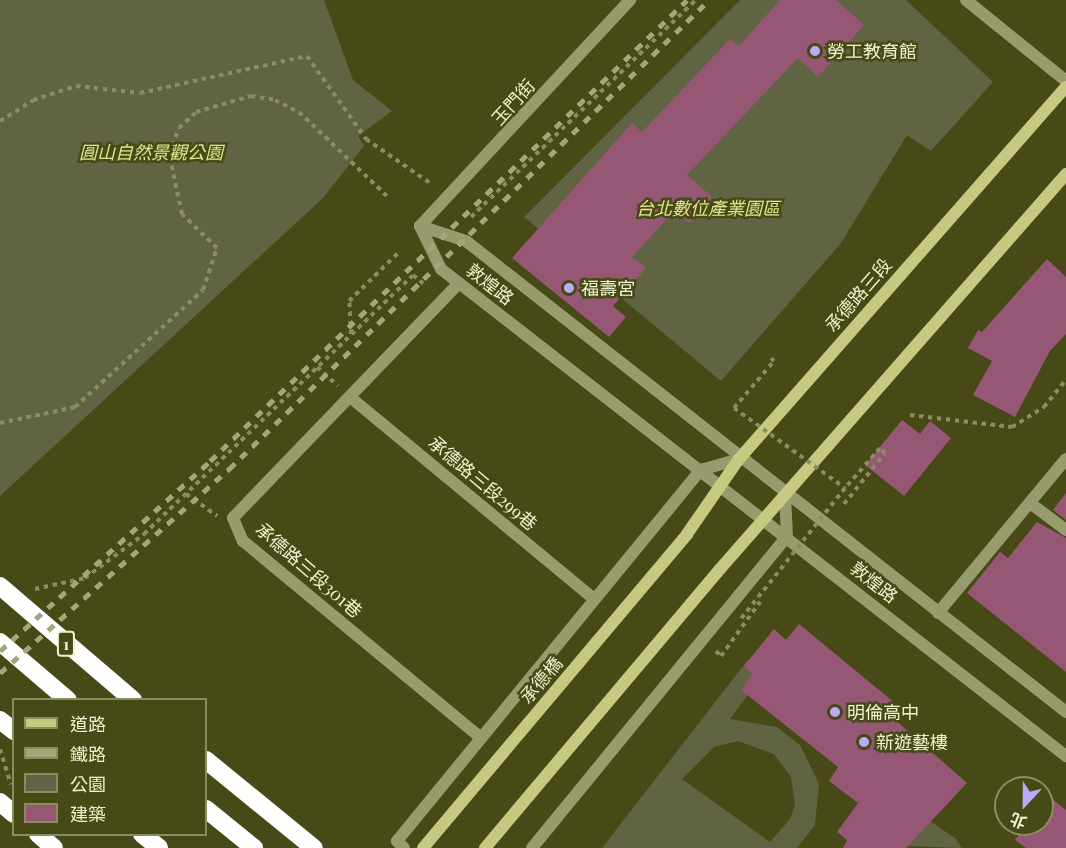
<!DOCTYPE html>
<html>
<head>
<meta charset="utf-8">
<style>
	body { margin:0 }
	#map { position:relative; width:1066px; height:848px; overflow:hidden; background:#474916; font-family:"Playfair Display","Noto Sans TC",serif }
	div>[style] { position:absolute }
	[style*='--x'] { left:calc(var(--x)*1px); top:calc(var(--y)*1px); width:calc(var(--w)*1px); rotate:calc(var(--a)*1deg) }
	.green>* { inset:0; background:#616443 }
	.building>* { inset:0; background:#955773 }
	.path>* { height:4px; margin-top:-2px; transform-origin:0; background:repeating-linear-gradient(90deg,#8a8d60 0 4.5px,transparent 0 9px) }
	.minor>* { height:12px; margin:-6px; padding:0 6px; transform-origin:6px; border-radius:6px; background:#979b6d }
	.tertiary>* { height:12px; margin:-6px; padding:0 6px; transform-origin:6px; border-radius:6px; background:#979b6d }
	.secondary>* { height:12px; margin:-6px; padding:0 6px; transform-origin:6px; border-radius:6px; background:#c5ca80 }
	.motorway>* { height:18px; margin:-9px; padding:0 9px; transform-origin:9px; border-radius:9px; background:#fff }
	.rail>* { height:4.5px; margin-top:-2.25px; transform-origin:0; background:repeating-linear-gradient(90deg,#a3a57b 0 8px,transparent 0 16px) }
	.path-bridge>* { height:4px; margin-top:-2px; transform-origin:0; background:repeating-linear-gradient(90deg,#8a8d60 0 4.5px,transparent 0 9px) }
	.dots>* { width:16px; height:16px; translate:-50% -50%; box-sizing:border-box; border:3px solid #474916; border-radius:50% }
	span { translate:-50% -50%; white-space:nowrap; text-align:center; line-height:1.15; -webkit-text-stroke:5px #474916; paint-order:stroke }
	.shield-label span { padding:2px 4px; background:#474916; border:2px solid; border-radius:4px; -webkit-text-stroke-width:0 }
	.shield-label { font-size:16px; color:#eff2d0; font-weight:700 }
	.poi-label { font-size:18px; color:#eff2d0 }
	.left { translate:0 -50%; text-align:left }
	.street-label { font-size:18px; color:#eff2d0 }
	.park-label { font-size:18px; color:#dee58c; font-style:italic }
	.legend { position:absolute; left:12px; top:698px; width:195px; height:138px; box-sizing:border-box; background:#474916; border:2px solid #8a8d60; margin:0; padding:8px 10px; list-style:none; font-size:18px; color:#eff2d0 }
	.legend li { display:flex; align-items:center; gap:12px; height:30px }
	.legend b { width:30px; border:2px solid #8a8d60 }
	.north { position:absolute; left:994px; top:776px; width:60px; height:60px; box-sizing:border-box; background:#474916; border:2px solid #8a8d60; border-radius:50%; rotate:202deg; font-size:16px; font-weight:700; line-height:24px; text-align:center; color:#eff2d0 }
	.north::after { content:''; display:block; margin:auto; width:21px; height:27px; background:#b9abf7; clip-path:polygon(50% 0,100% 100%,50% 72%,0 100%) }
</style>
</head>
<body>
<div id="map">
	<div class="green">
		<div style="clip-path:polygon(0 0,324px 0,353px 80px,392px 111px,358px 136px,364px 146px,323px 198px,0 496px)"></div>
		<div style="clip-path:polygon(740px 0,906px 0,993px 82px,931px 151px,907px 135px,841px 243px,721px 381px,524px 217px)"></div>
		<div style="clip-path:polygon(evenodd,747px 661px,764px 673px,730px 719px,777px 727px,800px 745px,819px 784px,815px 825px,797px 848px,602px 848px,747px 661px,738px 741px,774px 754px,791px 777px,795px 805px,790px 819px,770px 842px,682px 779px,714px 747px,738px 741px)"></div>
		<div style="clip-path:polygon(923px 816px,956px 839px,962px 848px,904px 846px)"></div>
	</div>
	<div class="building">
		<div style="clip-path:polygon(780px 0,836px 0,864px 25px,818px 77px,798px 58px,687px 175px,712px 197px,689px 223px,675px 210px,632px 257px,646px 268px,613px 306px,626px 317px,609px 337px,512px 258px,632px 123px,642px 132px,730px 39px,739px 46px)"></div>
		<div style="clip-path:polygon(1047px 259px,1066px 277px,1066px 334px,1050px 351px,1015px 417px,973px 395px,992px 361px,968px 348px,978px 330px,982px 332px)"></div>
		<div style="clip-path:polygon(902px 420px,920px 434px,930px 421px,951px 438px,904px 496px,865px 465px)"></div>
		<div style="clip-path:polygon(1066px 493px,1066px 520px,1053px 510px)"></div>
		<div style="clip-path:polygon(1037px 522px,1066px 538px,1066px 672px,967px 593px,1000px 552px,1008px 558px)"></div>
		<div style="clip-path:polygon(799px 624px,901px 708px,893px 718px,967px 783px,906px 848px,843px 848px,847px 840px,837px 832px,858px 803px,829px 781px,838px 767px,741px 690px,752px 674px,744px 666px,774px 629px,786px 640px)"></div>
		<div style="clip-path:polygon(1042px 791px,1066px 810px,1066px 848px,1026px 848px,1015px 840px,1027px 824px,1042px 824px)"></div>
	</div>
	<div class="path">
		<div style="--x:0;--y:121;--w:39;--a:-32"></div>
		<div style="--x:33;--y:100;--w:45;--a:-18"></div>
		<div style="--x:76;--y:86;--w:64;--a:6.2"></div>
		<div style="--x:140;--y:93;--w:171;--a:-12.5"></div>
		<div style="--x:307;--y:56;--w:102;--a:54.6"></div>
		<div style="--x:366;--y:139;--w:81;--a:34.5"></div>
		<div style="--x:471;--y:217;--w:313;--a:-44"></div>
		<div style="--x:351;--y:334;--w:33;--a:-93"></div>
		<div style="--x:349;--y:301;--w:70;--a:-44.4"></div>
		<div style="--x:317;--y:367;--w:28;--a:42"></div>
		<div style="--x:734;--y:408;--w:62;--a:-49.6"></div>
		<div style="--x:774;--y:361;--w:4;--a:-135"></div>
		<div style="--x:910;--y:415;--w:103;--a:6.7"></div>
		<div style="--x:1012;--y:427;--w:38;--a:-32"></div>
		<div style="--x:1044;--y:407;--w:35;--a:-51"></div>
		<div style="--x:0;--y:423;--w:77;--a:-12"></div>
		<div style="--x:75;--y:407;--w:173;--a:-42.4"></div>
		<div style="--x:203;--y:290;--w:44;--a:-71.6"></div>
		<div style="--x:217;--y:248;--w:49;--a:-135.8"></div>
		<div style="--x:182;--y:214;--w:61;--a:-102.2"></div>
		<div style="--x:169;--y:154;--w:28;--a:-69"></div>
		<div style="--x:179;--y:128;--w:23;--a:-43"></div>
		<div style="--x:196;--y:112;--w:57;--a:-16.2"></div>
		<div style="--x:251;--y:96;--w:24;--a:9"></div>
		<div style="--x:275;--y:100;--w:27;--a:27"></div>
		<div style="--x:299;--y:112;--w:126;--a:43.7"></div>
		<div style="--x:186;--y:494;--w:38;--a:35"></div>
		<div style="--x:844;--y:504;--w:65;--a:-51.2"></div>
		<div style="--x:885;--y:453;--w:7;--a:-135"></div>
		<div style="--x:880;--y:448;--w:53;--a:131.2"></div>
		<div style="--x:35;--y:589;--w:51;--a:-12.4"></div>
		<div style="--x:85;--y:578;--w:74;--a:-36.7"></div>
		<div style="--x:144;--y:534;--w:373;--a:-43.9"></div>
		<div style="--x:413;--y:275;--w:16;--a:40"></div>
		<div style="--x:716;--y:651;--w:7;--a:45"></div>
		<div style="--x:721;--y:656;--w:67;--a:-54.2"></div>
		<div style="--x:0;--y:749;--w:37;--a:73"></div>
	</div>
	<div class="minor">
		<div style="--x:966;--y:0;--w:129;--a:39"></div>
		<div style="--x:420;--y:226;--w:309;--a:-47.1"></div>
		<div style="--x:459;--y:283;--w:326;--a:133.9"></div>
		<div style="--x:233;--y:518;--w:25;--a:67"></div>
		<div style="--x:243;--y:541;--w:308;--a:39.6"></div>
		<div style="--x:350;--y:397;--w:315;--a:39.6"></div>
		<div style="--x:1030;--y:503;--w:45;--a:36.9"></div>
		<div style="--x:938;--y:613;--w:200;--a:-50.3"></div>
		<div style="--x:404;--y:848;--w:10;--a:-135"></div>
		<div style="--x:397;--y:841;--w:480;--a:-50.7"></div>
		<div style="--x:701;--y:470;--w:40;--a:-16"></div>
		<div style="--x:532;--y:848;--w:402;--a:-50.7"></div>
		<div style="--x:787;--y:537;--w:42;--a:-92.7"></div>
	</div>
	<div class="tertiary">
		<div style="--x:420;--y:226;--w:48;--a:64"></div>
		<div style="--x:441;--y:269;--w:23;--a:38"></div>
		<div style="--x:459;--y:283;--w:770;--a:37.93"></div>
		<div style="--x:420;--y:226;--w:48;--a:18.1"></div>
		<div style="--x:466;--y:241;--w:763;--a:38.13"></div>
	</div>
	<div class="secondary">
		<div style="--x:423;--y:848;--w:410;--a:-49.9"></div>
		<div style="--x:687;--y:534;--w:91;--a:-55.3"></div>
		<div style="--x:739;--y:459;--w:495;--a:-48.7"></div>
		<div style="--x:485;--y:848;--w:365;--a:-49.9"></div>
		<div style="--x:720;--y:569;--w:525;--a:-48.78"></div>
	</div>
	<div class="motorway">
		<div style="--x:0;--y:586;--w:175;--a:40.6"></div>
		<div style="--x:0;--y:642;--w:89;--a:40.5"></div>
		<div style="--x:0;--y:720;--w:18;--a:38"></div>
		<div style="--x:206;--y:760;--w:139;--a:39.2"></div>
		<div style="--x:0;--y:802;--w:18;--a:41"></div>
		<div style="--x:206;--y:809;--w:62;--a:39.1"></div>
		<div style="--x:38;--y:834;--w:21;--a:41"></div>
		<div style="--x:142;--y:834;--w:22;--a:39"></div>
	</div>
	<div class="rail">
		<div style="--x:0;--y:651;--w:283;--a:-42.1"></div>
		<div style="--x:210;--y:461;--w:663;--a:-44.02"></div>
		<div style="--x:0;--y:673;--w:307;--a:-41.7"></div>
		<div style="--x:229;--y:469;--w:671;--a:-44.34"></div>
	</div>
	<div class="path-bridge">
		<div style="--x:734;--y:408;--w:137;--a:35.8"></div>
		<div style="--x:845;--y:488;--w:169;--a:128.5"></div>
	</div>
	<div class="dots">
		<div style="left:815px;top:51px;background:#b9abf7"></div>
		<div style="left:569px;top:288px;background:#b9abf7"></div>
		<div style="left:835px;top:712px;background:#b9abf7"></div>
		<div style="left:864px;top:742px;background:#b9abf7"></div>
	</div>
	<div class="shield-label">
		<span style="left:66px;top:644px">1</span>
	</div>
	<div class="poi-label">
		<span class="left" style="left:827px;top:51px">勞工教育館</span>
		<span class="left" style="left:581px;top:288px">福壽宮</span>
		<span class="left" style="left:847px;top:712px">明倫高中</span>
		<span class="left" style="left:876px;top:742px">新遊藝樓</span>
	</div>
	<div class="street-label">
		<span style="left:513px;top:102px;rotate:-48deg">玉門街</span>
		<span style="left:490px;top:284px;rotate:38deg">敦煌路</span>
		<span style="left:858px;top:295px;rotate:-49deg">承德路三段</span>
		<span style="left:483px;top:483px;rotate:40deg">承德路三段299巷</span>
		<span style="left:309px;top:570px;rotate:41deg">承德路三段301巷</span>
		<span style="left:874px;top:582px;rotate:38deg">敦煌路</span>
		<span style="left:541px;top:680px;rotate:-50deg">承德橋</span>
	</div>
	<div class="park-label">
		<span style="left:151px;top:152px">圓山自然景觀公園</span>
		<span style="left:708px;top:208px">台北數位產業園區</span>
	</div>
	<ul class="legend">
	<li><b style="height:8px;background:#c5ca80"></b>道路</li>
	<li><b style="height:8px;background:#a3a57b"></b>鐵路</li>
	<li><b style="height:16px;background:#616443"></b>公園</li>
	<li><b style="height:16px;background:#955773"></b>建築</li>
	</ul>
	<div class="north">北</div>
</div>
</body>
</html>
